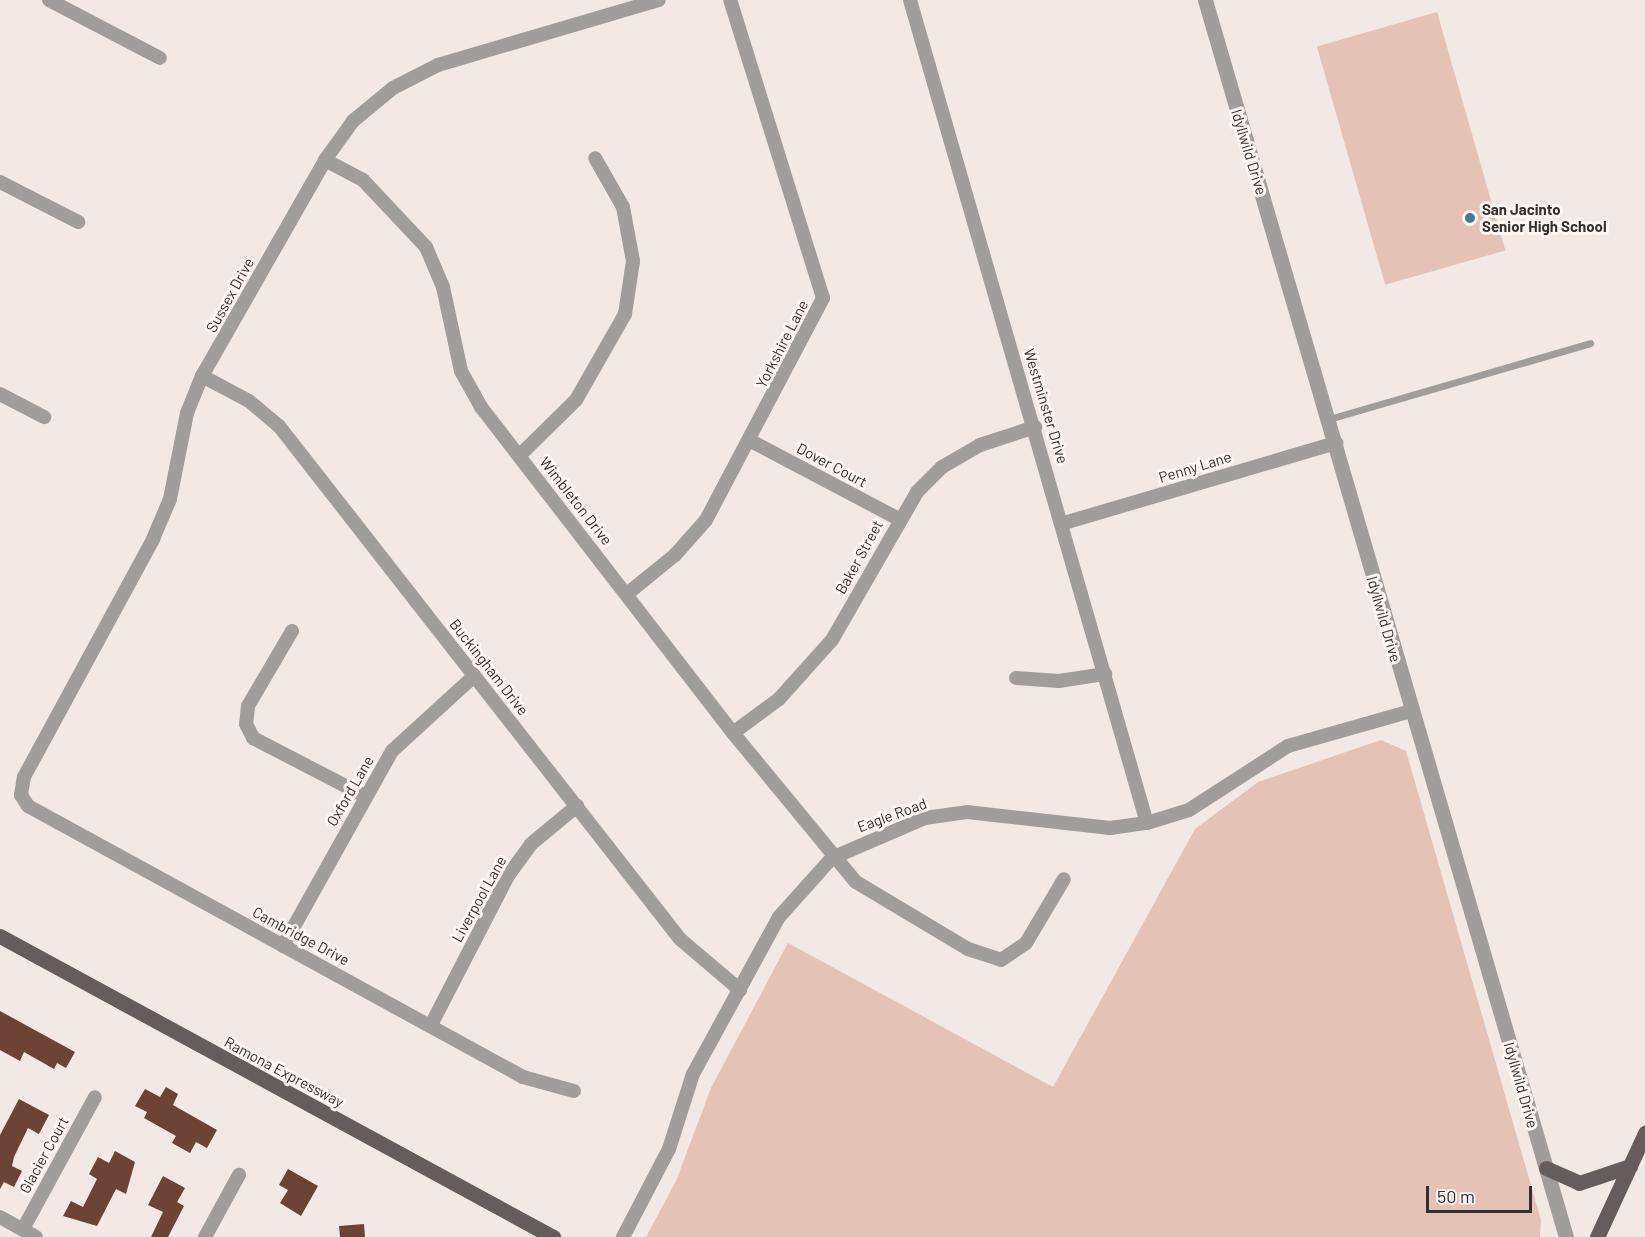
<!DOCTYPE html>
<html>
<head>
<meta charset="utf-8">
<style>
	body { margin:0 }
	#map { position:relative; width:1645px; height:1237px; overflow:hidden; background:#f2e8e4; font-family:Barlow,sans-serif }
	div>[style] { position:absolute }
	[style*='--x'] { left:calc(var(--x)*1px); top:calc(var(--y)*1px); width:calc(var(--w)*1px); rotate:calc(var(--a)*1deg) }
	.green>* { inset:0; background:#e4c2b6; transform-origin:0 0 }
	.building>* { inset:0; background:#6d4335 }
	.service>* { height:7px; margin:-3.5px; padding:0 3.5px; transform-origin:3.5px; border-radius:3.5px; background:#a19d9b }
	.minor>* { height:14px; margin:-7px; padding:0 7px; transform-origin:7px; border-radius:7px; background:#a19d9b }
	.tertiary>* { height:15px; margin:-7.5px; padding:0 7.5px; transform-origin:7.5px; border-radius:7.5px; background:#a19d9b }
	.primary>* { height:15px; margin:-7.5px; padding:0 7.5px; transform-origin:7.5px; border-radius:7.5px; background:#655d5b }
	.dots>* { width:16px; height:16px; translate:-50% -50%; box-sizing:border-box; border:3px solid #fef6f3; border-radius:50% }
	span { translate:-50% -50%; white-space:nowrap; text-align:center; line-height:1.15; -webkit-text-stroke:6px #fef6f3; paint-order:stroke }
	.street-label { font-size:15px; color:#34302e }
	.poi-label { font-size:15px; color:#34302e; font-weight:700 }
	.left { translate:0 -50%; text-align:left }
	.scale { position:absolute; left:1426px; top:1186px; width:106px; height:27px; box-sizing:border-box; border:3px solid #34302e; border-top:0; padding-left:8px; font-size:18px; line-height:21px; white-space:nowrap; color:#34302e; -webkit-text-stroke:4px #fef6f3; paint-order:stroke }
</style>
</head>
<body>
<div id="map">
	<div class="green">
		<div style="left:1437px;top:12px;width:248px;height:125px;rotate:74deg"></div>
		<div style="clip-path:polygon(1381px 740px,1406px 751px,1541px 1220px,1540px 1237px,646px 1237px,676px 1181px,711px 1088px,788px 943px,1053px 1087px,1195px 829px,1258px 782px)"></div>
	</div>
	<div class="building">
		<div style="clip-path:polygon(0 1011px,75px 1052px,66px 1068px,57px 1063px,54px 1069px,24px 1052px,20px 1061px,0 1050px)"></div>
		<div style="clip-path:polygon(166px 1087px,178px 1094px,173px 1105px,217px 1130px,207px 1148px,196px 1142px,190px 1153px,172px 1143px,176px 1136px,144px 1118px,147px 1112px,135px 1106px,145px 1089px,160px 1097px)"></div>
		<div style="clip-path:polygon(19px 1099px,49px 1115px,39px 1134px,28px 1128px,14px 1157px,12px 1166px,22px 1171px,14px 1187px,4px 1182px,0 1189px,0 1135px)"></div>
		<div style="clip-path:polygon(115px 1151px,135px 1162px,126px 1194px,116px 1189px,97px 1226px,63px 1216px,71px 1201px,83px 1207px,97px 1179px,89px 1174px,98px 1157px,109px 1163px)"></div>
		<div style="clip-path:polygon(288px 1169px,318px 1186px,301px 1216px,280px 1203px,288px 1190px,279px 1185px)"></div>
		<div style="clip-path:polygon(163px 1176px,185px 1188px,177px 1202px,184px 1206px,168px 1237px,151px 1237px,163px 1212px,148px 1205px)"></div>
		<div style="clip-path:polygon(364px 1224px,365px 1237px,340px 1237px,339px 1226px)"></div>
	</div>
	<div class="service">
		<div style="--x:1329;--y:419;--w:272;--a:-16.2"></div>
	</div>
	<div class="minor">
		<div style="--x:49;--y:0;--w:125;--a:27.6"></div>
		<div style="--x:910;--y:0;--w:856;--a:73.94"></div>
		<div style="--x:325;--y:160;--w:43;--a:27.8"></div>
		<div style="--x:363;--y:180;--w:92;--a:46.8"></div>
		<div style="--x:426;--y:247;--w:43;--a:67"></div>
		<div style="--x:443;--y:287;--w:86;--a:77.9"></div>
		<div style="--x:461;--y:371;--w:41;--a:60.9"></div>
		<div style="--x:481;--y:407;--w:412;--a:52.3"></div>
		<div style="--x:733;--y:733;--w:193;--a:50.5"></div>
		<div style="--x:856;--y:882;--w:131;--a:30.9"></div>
		<div style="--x:968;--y:949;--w:35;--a:18"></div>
		<div style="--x:1001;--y:960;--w:30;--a:-34"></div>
		<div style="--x:1026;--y:943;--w:74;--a:-59.3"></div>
		<div style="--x:0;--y:182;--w:88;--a:27.1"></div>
		<div style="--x:202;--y:376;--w:53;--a:28"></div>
		<div style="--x:249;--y:401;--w:39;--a:40"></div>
		<div style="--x:279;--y:426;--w:651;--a:51.99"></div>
		<div style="--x:680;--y:939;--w:79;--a:40.4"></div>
		<div style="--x:0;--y:394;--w:50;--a:27.6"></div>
		<div style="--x:749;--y:440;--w:170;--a:27.8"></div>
		<div style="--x:520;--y:455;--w:78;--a:-44.5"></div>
		<div style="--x:576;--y:400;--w:99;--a:-60.3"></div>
		<div style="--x:625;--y:314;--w:54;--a:-81.4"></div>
		<div style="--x:633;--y:261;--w:55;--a:-100.5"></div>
		<div style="--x:623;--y:207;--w:56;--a:-119.7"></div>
		<div style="--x:1064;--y:523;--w:284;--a:-16.4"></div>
		<div style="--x:627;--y:594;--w:62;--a:-39.1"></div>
		<div style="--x:675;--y:555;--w:47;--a:-48.5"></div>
		<div style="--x:706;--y:520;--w:251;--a:-62.2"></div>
		<div style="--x:823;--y:298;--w:312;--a:-107.3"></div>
		<div style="--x:292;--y:631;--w:87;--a:120.4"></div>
		<div style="--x:248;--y:706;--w:18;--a:96"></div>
		<div style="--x:246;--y:724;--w:16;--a:63"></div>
		<div style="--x:253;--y:738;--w:126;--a:27.4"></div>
		<div style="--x:1016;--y:678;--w:43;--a:4"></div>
		<div style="--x:1059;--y:681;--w:47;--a:-8.7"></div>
		<div style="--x:733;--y:733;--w:57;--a:-36.5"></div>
		<div style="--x:779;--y:699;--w:79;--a:-48.1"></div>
		<div style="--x:832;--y:640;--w:171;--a:-60.1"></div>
		<div style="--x:917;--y:492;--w:35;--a:-45"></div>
		<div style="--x:942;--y:467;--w:44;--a:-30.1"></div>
		<div style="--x:980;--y:445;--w:58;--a:-18.1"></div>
		<div style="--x:283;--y:946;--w:223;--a:-60.8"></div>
		<div style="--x:392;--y:751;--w:111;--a:-42.4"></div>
		<div style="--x:431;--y:1025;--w:168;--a:-62.7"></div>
		<div style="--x:508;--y:876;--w:39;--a:-54"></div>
		<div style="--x:531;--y:844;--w:60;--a:-39.6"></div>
		<div style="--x:574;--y:1091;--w:53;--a:-164.6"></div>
		<div style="--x:523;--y:1077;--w:564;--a:-151.3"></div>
		<div style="--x:28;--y:806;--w:13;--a:-122"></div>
		<div style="--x:21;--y:795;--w:18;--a:-81"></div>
		<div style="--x:24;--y:777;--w:271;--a:-61.5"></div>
		<div style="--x:153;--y:539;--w:43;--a:-67"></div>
		<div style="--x:170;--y:499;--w:88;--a:-78.8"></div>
		<div style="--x:187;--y:413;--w:40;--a:-68"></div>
		<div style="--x:202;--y:376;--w:249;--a:-60.3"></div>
		<div style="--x:325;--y:160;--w:48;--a:-54.3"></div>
		<div style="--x:353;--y:121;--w:52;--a:-39.5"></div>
		<div style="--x:393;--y:88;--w:51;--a:-27.1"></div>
		<div style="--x:438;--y:65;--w:230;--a:-16.4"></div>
		<div style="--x:0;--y:1217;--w:41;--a:29.1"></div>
		<div style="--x:23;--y:1229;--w:150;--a:-61.4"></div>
		<div style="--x:205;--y:1237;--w:71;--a:-61.3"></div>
		<div style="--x:623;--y:1237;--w:99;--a:-62.4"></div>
		<div style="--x:669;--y:1149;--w:79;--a:-72.3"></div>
		<div style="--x:693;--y:1074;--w:179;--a:-61.3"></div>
		<div style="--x:779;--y:917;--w:79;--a:-48.1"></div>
		<div style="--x:832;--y:858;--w:101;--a:-23.3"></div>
		<div style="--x:925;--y:818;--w:42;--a:-8.1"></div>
		<div style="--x:967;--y:812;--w:144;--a:6.4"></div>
		<div style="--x:1110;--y:828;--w:37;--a:-8"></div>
		<div style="--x:1147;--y:823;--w:44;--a:-17.2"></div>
		<div style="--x:1189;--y:810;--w:118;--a:-32.9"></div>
		<div style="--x:1288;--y:746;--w:128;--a:-15.9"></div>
	</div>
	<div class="tertiary">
		<div style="--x:1205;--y:0;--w:1289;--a:73.73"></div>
	</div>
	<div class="primary">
		<div style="--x:0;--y:936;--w:630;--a:28.56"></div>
		<div style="--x:1546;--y:1168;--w:36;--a:24"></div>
		<div style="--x:1579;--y:1183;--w:54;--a:-18.4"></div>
		<div style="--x:1597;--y:1237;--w:115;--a:-65.2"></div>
	</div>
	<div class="dots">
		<div style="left:1470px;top:218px;background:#3c808e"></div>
	</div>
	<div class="street-label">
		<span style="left:1249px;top:152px;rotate:73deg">Idyllwild Drive</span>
		<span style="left:230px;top:295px;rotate:-61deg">Sussex Drive</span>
		<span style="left:782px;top:344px;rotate:-63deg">Yorkshire Lane</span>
		<span style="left:1046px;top:406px;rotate:73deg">Westminster Drive</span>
		<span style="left:832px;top:465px;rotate:28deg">Dover Court</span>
		<span style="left:1195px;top:467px;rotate:-17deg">Penny Lane</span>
		<span style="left:576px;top:501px;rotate:52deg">Wimbleton Drive</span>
		<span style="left:859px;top:557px;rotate:-61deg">Baker Street</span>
		<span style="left:1384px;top:619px;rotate:74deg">Idyllwild Drive</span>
		<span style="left:489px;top:667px;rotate:52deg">Buckingham Drive</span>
		<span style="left:350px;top:791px;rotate:-60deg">Oxford Lane</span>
		<span style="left:892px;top:815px;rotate:-20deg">Eagle Road</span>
		<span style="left:479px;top:899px;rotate:-61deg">Liverpool Lane</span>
		<span style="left:301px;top:936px;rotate:28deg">Cambridge Drive</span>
		<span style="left:284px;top:1072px;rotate:28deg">Ramona Expressway</span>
		<span style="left:1521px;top:1085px;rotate:74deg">Idyllwild Drive</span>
		<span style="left:44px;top:1155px;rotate:-61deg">Glacier Court</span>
	</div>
	<div class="poi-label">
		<span class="left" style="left:1482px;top:218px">San Jacinto<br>Senior High School</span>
	</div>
	<div class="scale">50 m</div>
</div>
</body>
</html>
